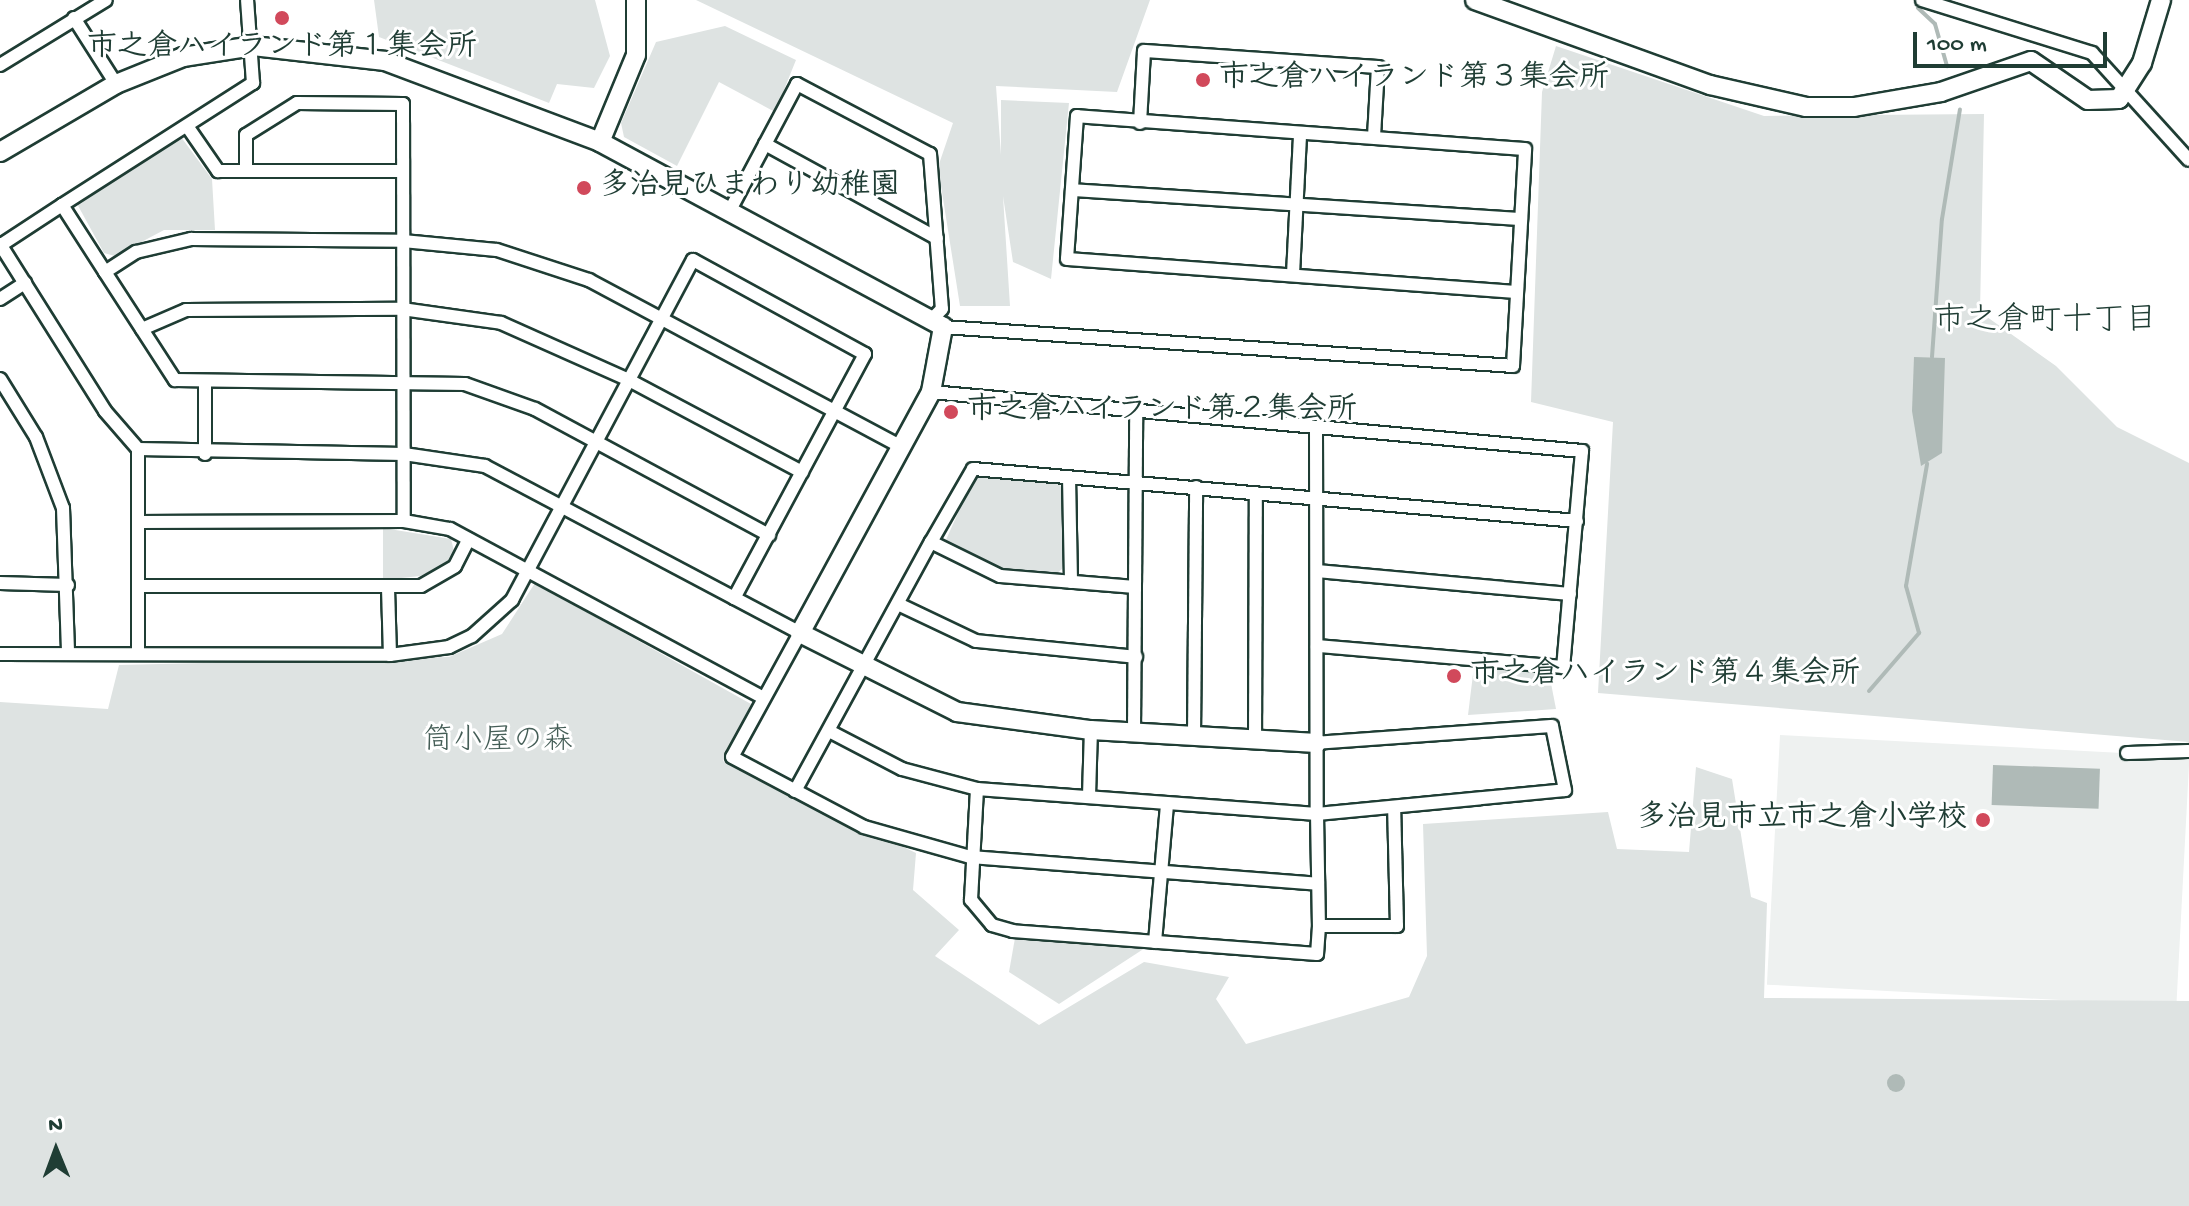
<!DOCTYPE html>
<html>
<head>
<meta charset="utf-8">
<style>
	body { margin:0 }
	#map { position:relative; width:2189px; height:1206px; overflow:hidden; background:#fff; font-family:"Gochi Hand","Klee One",sans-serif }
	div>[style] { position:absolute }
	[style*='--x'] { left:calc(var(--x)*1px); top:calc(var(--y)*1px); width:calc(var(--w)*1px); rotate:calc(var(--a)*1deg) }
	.built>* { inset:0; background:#eef1f0; transform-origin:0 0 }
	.green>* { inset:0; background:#dee3e2 }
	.water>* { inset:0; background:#afbab7; transform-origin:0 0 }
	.round { border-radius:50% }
	.stream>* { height:4px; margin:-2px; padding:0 2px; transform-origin:2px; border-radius:2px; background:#afbab7 }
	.roads { filter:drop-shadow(2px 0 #1f3d34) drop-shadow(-2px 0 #1f3d34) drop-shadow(0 2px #1f3d34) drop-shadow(0 -2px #1f3d34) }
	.street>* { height:12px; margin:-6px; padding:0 6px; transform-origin:6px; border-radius:6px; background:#fff }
	.secondary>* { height:18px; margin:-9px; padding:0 9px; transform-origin:9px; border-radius:9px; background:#fff }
	.dots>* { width:22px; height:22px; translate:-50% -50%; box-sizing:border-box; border:4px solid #fff; border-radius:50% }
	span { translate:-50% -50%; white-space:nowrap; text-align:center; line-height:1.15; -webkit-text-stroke:6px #fff; paint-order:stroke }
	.poi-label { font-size:30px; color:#1f3d34; font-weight:700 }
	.left { translate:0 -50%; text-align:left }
	.right { translate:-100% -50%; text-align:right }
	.park-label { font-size:30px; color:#455e57 }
	.neighbourhood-label { font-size:32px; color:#1f3d34 }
	.north { position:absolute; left:16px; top:1110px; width:80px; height:80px; -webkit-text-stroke:6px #fff; paint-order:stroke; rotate:359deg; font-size:22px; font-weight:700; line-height:32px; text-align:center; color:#1f3d34 }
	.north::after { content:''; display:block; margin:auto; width:28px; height:36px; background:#1f3d34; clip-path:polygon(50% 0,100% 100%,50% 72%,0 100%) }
	.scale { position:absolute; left:1913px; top:32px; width:194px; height:36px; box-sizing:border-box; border:4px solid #1f3d34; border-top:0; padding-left:10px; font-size:24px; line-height:28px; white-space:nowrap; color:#1f3d34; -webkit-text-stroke:6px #fff; paint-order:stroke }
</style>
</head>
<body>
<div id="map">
	<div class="built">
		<div style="left:1780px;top:735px;width:410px;height:250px;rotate:3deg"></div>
	</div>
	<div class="green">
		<div style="clip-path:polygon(374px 0,595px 0,610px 56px,594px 88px,557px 84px,549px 103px,379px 37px)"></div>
		<div style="clip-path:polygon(696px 0,1150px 0,1117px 92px,996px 86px,1001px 155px,1001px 100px,1069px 103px,1051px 279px,1013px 262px,1003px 196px,1010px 306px,960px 306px,938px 167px,953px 123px)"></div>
		<div style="clip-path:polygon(725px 26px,796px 60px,775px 112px,719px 82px,677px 166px,624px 137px,621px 123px,656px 42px)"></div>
		<div style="clip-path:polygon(1556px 46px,1764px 116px,1984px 114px,1980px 312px,2056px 366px,2117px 427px,2189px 463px,2189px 742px,1598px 693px,1613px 422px,1531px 402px,1542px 92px)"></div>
		<div style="clip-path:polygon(181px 137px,212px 179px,215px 230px,164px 230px,115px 256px,104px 253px,76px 202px)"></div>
		<div style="clip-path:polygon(984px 475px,1056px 481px,1063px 489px,1062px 569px,1056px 574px,995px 567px,946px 540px,972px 481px)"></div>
		<div style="clip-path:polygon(383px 528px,451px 539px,454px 551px,446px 564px,420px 576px,383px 580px)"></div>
		<div style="clip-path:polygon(535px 583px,751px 704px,723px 761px,916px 853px,913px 890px,959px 930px,935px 956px,1039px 1025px,1144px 962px,1229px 977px,1216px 999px,1246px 1044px,1409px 997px,1427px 956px,1423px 824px,1608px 812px,1617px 849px,1689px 852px,1696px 767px,1732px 779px,1751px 897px,1767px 903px,1764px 998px,2189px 1001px,2189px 1206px,0 1206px,0 702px,108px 709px,119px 665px,449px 657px,502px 634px)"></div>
		<div style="clip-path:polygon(1474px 666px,1549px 673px,1556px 709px,1468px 715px)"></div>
		<div style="clip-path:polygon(1015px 938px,1145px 948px,1059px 1004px,1009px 972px)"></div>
	</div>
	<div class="water">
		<div style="clip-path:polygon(1914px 357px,1945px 358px,1942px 453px,1921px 466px,1912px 411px)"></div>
		<div style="left:1993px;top:765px;width:107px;height:40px;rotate:2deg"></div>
		<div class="round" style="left:1887px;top:1074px;width:18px;height:18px"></div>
	</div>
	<div class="stream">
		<div style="--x:1918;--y:8;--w:23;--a:43"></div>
		<div style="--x:1935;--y:24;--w:44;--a:74.1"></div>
		<div style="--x:1932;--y:357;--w:138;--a:-85.9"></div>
		<div style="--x:1942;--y:219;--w:111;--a:-80.7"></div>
		<div style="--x:1869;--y:691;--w:77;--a:-49.2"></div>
		<div style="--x:1919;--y:633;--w:49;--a:-105.5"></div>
		<div style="--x:1906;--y:586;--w:124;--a:-80.2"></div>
	</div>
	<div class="roads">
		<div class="street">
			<div style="--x:1922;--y:0;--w:178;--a:17.3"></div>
			<div style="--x:2092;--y:53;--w:144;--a:47.8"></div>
			<div style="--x:74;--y:18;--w:78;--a:57.5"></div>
			<div style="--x:0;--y:65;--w:124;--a:-31.5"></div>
			<div style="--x:1140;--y:123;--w:72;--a:-86.8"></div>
			<div style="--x:1144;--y:51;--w:235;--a:3.9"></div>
			<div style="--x:1378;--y:67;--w:69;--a:93.3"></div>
			<div style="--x:187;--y:126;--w:55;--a:55.4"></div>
			<div style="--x:218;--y:171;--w:185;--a:0"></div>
			<div style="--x:765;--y:144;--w:196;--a:28.7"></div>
			<div style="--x:246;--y:170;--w:35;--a:-90"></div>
			<div style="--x:246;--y:135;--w:60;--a:-32.1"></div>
			<div style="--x:297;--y:103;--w:106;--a:0.5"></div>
			<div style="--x:403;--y:104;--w:417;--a:89.9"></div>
			<div style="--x:1072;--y:190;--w:450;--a:3.7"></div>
			<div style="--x:62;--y:205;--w:227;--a:-32.6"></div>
			<div style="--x:253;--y:83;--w:83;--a:-94.1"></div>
			<div style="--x:729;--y:212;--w:145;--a:-62"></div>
			<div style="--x:797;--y:84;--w:150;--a:27.8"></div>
			<div style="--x:930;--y:154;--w:155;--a:85.6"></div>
			<div style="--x:942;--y:309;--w:16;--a:135"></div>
			<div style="--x:0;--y:244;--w:197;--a:57.8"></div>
			<div style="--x:105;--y:411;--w:50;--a:49"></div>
			<div style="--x:138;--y:449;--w:266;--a:1.1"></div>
			<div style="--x:404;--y:454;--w:82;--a:8.4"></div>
			<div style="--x:485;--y:466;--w:357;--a:27.9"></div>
			<div style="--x:800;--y:633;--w:141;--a:118.7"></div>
			<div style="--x:732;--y:757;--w:149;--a:27.9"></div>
			<div style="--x:864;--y:827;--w:110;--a:15.8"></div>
			<div style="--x:970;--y:857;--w:349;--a:4.4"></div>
			<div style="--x:1;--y:245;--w:73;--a:-33.3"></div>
			<div style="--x:62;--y:205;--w:80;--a:57.3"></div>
			<div style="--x:105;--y:272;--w:37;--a:-33"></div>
			<div style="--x:136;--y:252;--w:57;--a:-13.3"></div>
			<div style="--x:191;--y:239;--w:212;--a:0.5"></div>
			<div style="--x:403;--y:241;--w:94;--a:5.5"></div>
			<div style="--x:497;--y:250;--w:97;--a:18.1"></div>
			<div style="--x:589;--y:280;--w:353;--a:28.1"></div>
			<div style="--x:105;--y:272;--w:129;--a:57.1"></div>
			<div style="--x:175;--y:380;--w:290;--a:0.8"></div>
			<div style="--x:465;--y:384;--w:74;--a:19.7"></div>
			<div style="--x:535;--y:409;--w:266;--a:28.3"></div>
			<div style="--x:1293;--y:274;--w:140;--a:-87.1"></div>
			<div style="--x:0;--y:299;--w:30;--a:-33"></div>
			<div style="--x:943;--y:327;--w:571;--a:3.91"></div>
			<div style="--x:1513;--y:366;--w:217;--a:-86.8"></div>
			<div style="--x:1525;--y:149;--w:449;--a:-175.8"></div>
			<div style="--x:1077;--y:116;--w:143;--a:94"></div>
			<div style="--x:1067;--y:259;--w:451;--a:4.2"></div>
			<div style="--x:142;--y:329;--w:48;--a:-23.4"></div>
			<div style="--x:186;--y:310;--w:216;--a:-0.3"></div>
			<div style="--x:402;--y:309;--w:100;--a:8"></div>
			<div style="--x:501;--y:323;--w:140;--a:24"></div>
			<div style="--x:629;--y:380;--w:196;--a:28"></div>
			<div style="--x:0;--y:379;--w:68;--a:58.2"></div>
			<div style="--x:36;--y:437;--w:76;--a:69.2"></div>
			<div style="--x:63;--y:508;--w:146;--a:88"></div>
			<div style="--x:205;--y:381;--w:73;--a:90"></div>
			<div style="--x:931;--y:392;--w:654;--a:5.18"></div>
			<div style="--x:1582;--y:451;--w:217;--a:95"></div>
			<div style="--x:1563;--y:667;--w:247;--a:-175.1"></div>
			<div style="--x:1316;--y:427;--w:387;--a:89.9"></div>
			<div style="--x:1317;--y:814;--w:112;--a:89"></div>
			<div style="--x:1319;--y:926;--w:28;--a:94"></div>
			<div style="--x:1317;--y:954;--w:305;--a:-175.7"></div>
			<div style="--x:1013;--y:931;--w:22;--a:-164"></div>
			<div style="--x:992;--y:925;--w:33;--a:-130"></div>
			<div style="--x:971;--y:900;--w:111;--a:-86.9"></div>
			<div style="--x:977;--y:789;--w:341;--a:4.2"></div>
			<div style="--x:1317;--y:814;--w:249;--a:-5.5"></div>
			<div style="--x:1565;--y:790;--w:65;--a:-101.5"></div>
			<div style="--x:1552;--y:726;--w:236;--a:175.9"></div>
			<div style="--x:1069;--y:477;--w:105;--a:88.9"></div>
			<div style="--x:138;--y:522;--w:266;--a:-0.2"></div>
			<div style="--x:404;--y:521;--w:47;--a:9.9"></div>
			<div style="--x:450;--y:529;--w:354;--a:28.3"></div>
			<div style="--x:1317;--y:571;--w:254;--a:5.2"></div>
			<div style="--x:0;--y:583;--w:68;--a:1.7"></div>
			<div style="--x:138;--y:586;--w:283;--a:0"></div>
			<div style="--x:421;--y:586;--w:39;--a:-30"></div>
			<div style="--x:455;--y:566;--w:30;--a:-63"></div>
			<div style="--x:1135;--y:587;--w:135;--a:-175.3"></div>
			<div style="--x:1000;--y:576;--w:77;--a:-153.8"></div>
			<div style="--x:931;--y:542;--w:84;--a:-60.1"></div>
			<div style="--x:973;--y:469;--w:606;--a:4.92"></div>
			<div style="--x:388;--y:588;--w:67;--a:88.3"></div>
			<div style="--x:898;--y:604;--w:86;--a:25.4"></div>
			<div style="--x:976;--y:641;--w:161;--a:5.7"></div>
			<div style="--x:138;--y:653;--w:204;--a:-90"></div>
			<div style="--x:0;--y:654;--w:390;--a:0.1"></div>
			<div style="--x:390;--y:655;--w:60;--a:-7.7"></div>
			<div style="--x:449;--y:647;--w:25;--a:-26"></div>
			<div style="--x:472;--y:636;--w:54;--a:-42"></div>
			<div style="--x:512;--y:600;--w:385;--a:-62"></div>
			<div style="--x:693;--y:260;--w:196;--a:28.7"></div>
			<div style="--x:865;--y:354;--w:277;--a:118.2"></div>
			<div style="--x:829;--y:731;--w:82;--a:27.5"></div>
			<div style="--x:902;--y:769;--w:78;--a:14.9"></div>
			<div style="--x:1134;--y:731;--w:318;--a:-89.6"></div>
			<div style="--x:1194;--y:736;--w:249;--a:-89.5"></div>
			<div style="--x:1255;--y:741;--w:248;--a:-89.8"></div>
			<div style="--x:2127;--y:753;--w:62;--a:-1.8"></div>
			<div style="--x:795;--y:791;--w:284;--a:-61.4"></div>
			<div style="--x:1089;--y:796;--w:66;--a:-88.3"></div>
			<div style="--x:1319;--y:926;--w:78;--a:0"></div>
			<div style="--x:1397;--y:926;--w:119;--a:-91.4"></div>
			<div style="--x:1155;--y:942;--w:139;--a:-85"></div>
		</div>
		<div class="secondary">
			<div style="--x:1475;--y:0;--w:250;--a:19.9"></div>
			<div style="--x:1710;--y:85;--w:98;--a:12.9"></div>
			<div style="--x:1806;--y:107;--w:48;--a:0"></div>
			<div style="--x:1854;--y:107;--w:88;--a:-9.8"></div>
			<div style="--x:1941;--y:92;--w:95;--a:-19"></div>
			<div style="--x:2031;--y:61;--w:69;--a:34.4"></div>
			<div style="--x:2088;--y:100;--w:31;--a:-2"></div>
			<div style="--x:2119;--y:99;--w:43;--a:-57.4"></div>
			<div style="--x:2142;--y:63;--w:66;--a:-73.2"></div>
			<div style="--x:600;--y:142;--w:94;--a:-67.5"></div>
			<div style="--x:636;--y:55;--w:55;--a:-90"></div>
			<div style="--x:0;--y:152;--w:134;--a:-30.4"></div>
			<div style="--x:116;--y:84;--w:72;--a:-21.9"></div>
			<div style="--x:183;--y:57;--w:71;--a:-8.9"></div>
			<div style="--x:253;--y:46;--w:133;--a:6.5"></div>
			<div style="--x:385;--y:61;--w:230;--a:20.6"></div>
			<div style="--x:600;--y:142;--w:390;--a:28.3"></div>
			<div style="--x:943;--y:327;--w:66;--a:100.5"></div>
			<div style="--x:931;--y:392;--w:274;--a:118.5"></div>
			<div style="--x:800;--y:633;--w:176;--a:26.7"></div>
			<div style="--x:957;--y:712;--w:135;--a:7.7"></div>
			<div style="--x:1091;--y:730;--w:226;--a:3.3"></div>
		</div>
	</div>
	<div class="dots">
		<div style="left:282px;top:18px;background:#d1495b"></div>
		<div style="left:1203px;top:80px;background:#d1495b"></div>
		<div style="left:584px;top:188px;background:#d1495b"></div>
		<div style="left:951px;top:412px;background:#d1495b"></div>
		<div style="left:1454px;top:676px;background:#d1495b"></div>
		<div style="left:1983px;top:820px;background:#d1495b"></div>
	</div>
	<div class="poi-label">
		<span style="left:282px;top:49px">市之倉ハイランド第１集会所</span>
		<span class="left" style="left:1219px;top:80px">市之倉ハイランド第３集会所</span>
		<span class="left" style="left:600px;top:188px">多治見ひまわり幼稚園</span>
		<span class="left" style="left:967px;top:412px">市之倉ハイランド第２集会所</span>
		<span class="left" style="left:1470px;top:676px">市之倉ハイランド第４集会所</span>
		<span class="right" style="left:1967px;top:820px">多治見市立市之倉小学校</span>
	</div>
	<div class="park-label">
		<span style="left:498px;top:743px">筒小屋の森</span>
	</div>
	<div class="neighbourhood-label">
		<span style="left:2045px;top:322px">市之倉町十丁目</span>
	</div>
	<div class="north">N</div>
	<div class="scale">100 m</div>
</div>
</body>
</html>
